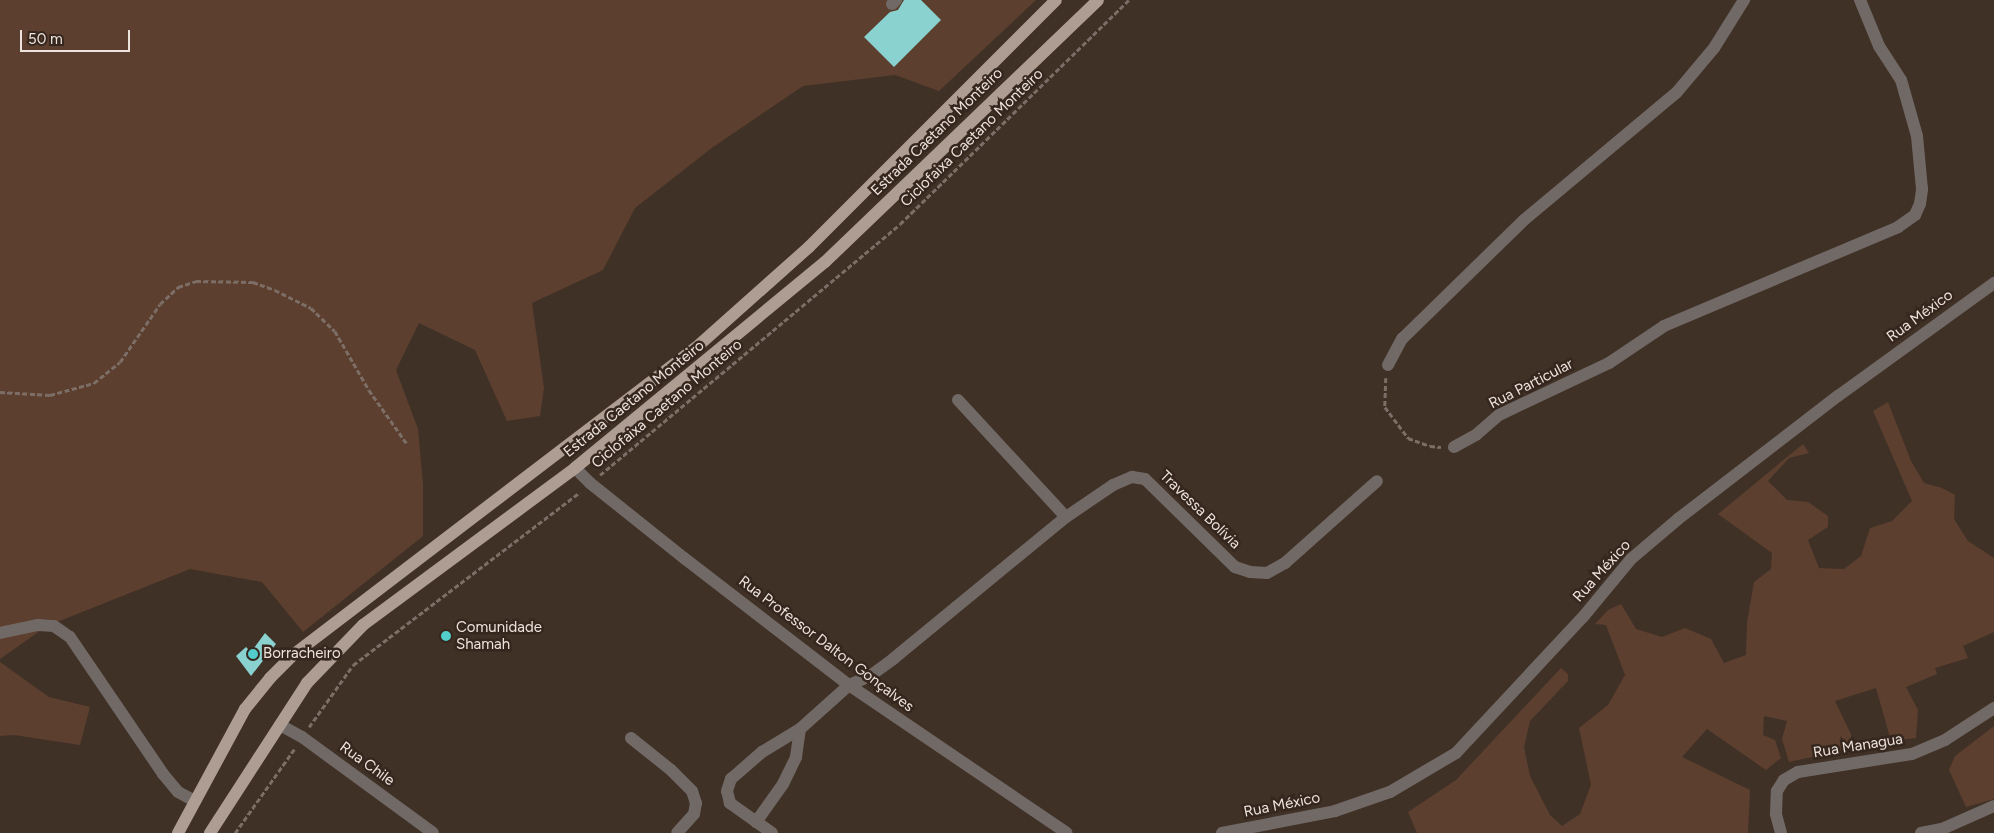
<!DOCTYPE html>
<html>
<head>
<meta charset="utf-8">
<style>
	body { margin:0 }
	#map { position:relative; width:1994px; height:833px; overflow:hidden; background:#403127; font-family:Figtree,sans-serif }
	div>[style] { position:absolute }
	[style*='--x'] { left:calc(var(--x)*1px); top:calc(var(--y)*1px); width:calc(var(--w)*1px); rotate:calc(var(--a)*1deg) }
	.green>* { inset:0; background:#5c3f2e }
	.building>* { inset:0; background:#8ad2d0 }
	.path>* { height:2.5px; margin-top:-1.25px; transform-origin:0; background:repeating-linear-gradient(90deg,#7c6e66 0 5px,transparent 0 7.5px) }
	.street>* { height:12px; margin:-6px; padding:0 6px; transform-origin:6px; border-radius:6px; background:#716965 }
	.primary>* { height:12px; margin:-6px; padding:0 6px; transform-origin:6px; border-radius:6px; background:#ad9d93 }
	.dots>* { width:14px; height:14px; translate:-50% -50%; box-sizing:border-box; border:2px solid #36271e; border-radius:50% }
	span { translate:-50% -50%; white-space:nowrap; text-align:center; line-height:1.15; -webkit-text-stroke:5px #36271e; paint-order:stroke }
	.street-label { font-size:15px; color:#ede3dd }
	.poi-label { font-size:15px; color:#ede3dd }
	.left { translate:0 -50%; text-align:left }
	.scale { position:absolute; left:20px; top:30px; width:110px; height:22px; box-sizing:border-box; border:2px solid #ede3dd; border-top:0; padding-left:6px; font-size:15px; line-height:18px; white-space:nowrap; color:#ede3dd; -webkit-text-stroke:4px #36271e; paint-order:stroke }
</style>
</head>
<body>
<div id="map">
	<div class="green">
		<div style="clip-path:polygon(0 0,1036px 0,939px 91px,895px 75px,803px 86px,713px 147px,635px 208px,603px 270px,532px 303px,544px 388px,540px 416px,507px 421px,475px 350px,419px 323px,396px 370px,418px 429px,423px 484px,423px 536px,303px 632px,262px 582px,190px 569px,47px 626px,0 659px)"></div>
		<div style="clip-path:polygon(1888px 402px,1911px 461px,1924px 483px,1942px 488px,1955px 495px,1954px 519px,1968px 541px,1994px 558px,1994px 632px,1963px 646px,1968px 658px,1935px 668px,1937px 674px,1906px 687px,1918px 710px,1916px 738px,1891px 741px,1876px 688px,1835px 701px,1857px 747px,1789px 762px,1782px 739px,1787px 721px,1764px 716px,1763px 735px,1775px 740px,1781px 758px,1766px 770px,1707px 729px,1682px 757px,1750px 790px,1748px 833px,1417px 833px,1408px 812px,1456px 780px,1561px 668px,1568px 674px,1568px 681px,1530px 721px,1524px 747px,1530px 776px,1550px 815px,1562px 826px,1580px 814px,1591px 785px,1579px 728px,1608px 705px,1625px 675px,1606px 625px,1595px 624px,1608px 610px,1621px 604px,1636px 629px,1662px 637px,1685px 628px,1711px 639px,1724px 663px,1746px 655px,1747px 623px,1754px 582px,1771px 569px,1772px 553px,1718px 514px,1803px 444px,1809px 453px,1789px 458px,1768px 481px,1787px 500px,1808px 502px,1828px 516px,1828px 527px,1808px 540px,1819px 568px,1844px 569px,1861px 556px,1870px 528px,1892px 521px,1912px 501px,1873px 411px)"></div>
		<div style="clip-path:polygon(0 662px,49px 697px,90px 707px,80px 745px,14px 735px,0 736px)"></div>
		<div style="clip-path:polygon(1994px 726px,1994px 799px,1966px 807px,1949px 770px,1955px 756px)"></div>
	</div>
	<div class="building">
		<div style="clip-path:polygon(904px 0,921px 0,941px 20px,894px 67px,864px 37px,890px 12px,898px 10px)"></div>
		<div style="clip-path:polygon(265px 633px,276px 644px,251px 676px,236px 656px,246px 647px,251px 652px)"></div>
	</div>
	<div class="path">
		<div style="--x:1386;--y:378;--w:29;--a:92"></div>
		<div style="--x:1385;--y:407;--w:39;--a:53"></div>
		<div style="--x:1408;--y:438;--w:23;--a:20"></div>
		<div style="--x:1430;--y:446;--w:11;--a:5"></div>
		<div style="--x:0;--y:392;--w:50;--a:3.4"></div>
		<div style="--x:50;--y:395;--w:46;--a:-15.3"></div>
		<div style="--x:94;--y:383;--w:33;--a:-39"></div>
		<div style="--x:120;--y:362;--w:70;--a:-55.4"></div>
		<div style="--x:160;--y:304;--w:25;--a:-43"></div>
		<div style="--x:178;--y:287;--w:19;--a:-18"></div>
		<div style="--x:196;--y:281;--w:57;--a:1"></div>
		<div style="--x:253;--y:282;--w:23;--a:20"></div>
		<div style="--x:275;--y:290;--w:40;--a:26.6"></div>
		<div style="--x:311;--y:308;--w:33;--a:44"></div>
		<div style="--x:335;--y:331;--w:68;--a:60"></div>
		<div style="--x:369;--y:390;--w:67;--a:54.7"></div>
		<div style="--x:600;--y:475;--w:391;--a:-39.9"></div>
		<div style="--x:900;--y:224;--w:320;--a:-44.4"></div>
		<div style="--x:309;--y:727;--w:76;--a:-54.6"></div>
		<div style="--x:353;--y:665;--w:285;--a:-37.3"></div>
		<div style="--x:235;--y:833;--w:104;--a:-54.8"></div>
	</div>
	<div class="street">
		<div style="--x:892;--y:4;--w:6;--a:-45"></div>
		<div style="--x:1388;--y:365;--w:30;--a:-62"></div>
		<div style="--x:1402;--y:339;--w:170;--a:-44.3"></div>
		<div style="--x:1524;--y:220;--w:199;--a:-39.9"></div>
		<div style="--x:1677;--y:92;--w:57;--a:-49.9"></div>
		<div style="--x:1714;--y:48;--w:57;--a:-58"></div>
		<div style="--x:958;--y:400;--w:159;--a:47.3"></div>
		<div style="--x:1454;--y:447;--w:26;--a:-29"></div>
		<div style="--x:1477;--y:434;--w:29;--a:-41"></div>
		<div style="--x:1499;--y:415;--w:122;--a:-25.3"></div>
		<div style="--x:1609;--y:363;--w:66;--a:-33.9"></div>
		<div style="--x:1664;--y:326;--w:254;--a:-22.9"></div>
		<div style="--x:1898;--y:227;--w:21;--a:-35"></div>
		<div style="--x:1915;--y:215;--w:12;--a:-66"></div>
		<div style="--x:1920;--y:204;--w:15;--a:-82"></div>
		<div style="--x:1922;--y:189;--w:53;--a:-95.4"></div>
		<div style="--x:1917;--y:136;--w:58;--a:-105.9"></div>
		<div style="--x:1901;--y:80;--w:40;--a:-122.9"></div>
		<div style="--x:1879;--y:46;--w:50;--a:-112.4"></div>
		<div style="--x:575;--y:468;--w:21;--a:45"></div>
		<div style="--x:590;--y:483;--w:120;--a:38.6"></div>
		<div style="--x:684;--y:558;--w:208;--a:37.6"></div>
		<div style="--x:849;--y:685;--w:263;--a:34.2"></div>
		<div style="--x:0;--y:633;--w:39;--a:-12"></div>
		<div style="--x:38;--y:625;--w:16;--a:4"></div>
		<div style="--x:54;--y:626;--w:19;--a:35"></div>
		<div style="--x:70;--y:637;--w:166;--a:55.8"></div>
		<div style="--x:163;--y:774;--w:23;--a:50"></div>
		<div style="--x:178;--y:792;--w:19;--a:28"></div>
		<div style="--x:280;--y:725;--w:25;--a:29"></div>
		<div style="--x:302;--y:737;--w:162;--a:36.2"></div>
		<div style="--x:631;--y:738;--w:51;--a:38.7"></div>
		<div style="--x:671;--y:770;--w:30;--a:45"></div>
		<div style="--x:692;--y:791;--w:13;--a:72"></div>
		<div style="--x:696;--y:803;--w:11;--a:100"></div>
		<div style="--x:694;--y:814;--w:25;--a:132"></div>
		<div style="--x:756;--y:822;--w:47;--a:-54.6"></div>
		<div style="--x:783;--y:784;--w:30;--a:-64"></div>
		<div style="--x:796;--y:757;--w:28;--a:-82"></div>
		<div style="--x:772;--y:833;--w:52;--a:-144.5"></div>
		<div style="--x:730;--y:803;--w:12;--a:-104"></div>
		<div style="--x:727;--y:791;--w:13;--a:-72"></div>
		<div style="--x:731;--y:779;--w:41;--a:-41.1"></div>
		<div style="--x:762;--y:752;--w:44;--a:-31.2"></div>
		<div style="--x:800;--y:729;--w:66;--a:-41.9"></div>
		<div style="--x:849;--y:685;--w:23;--a:-23"></div>
		<div style="--x:870;--y:676;--w:29;--a:-36"></div>
		<div style="--x:893;--y:659;--w:224;--a:-39.4"></div>
		<div style="--x:1066;--y:517;--w:57;--a:-34.2"></div>
		<div style="--x:1113;--y:485;--w:21;--a:-23"></div>
		<div style="--x:1132;--y:477;--w:13;--a:9"></div>
		<div style="--x:1145;--y:479;--w:126;--a:44.4"></div>
		<div style="--x:1235;--y:567;--w:16;--a:18"></div>
		<div style="--x:1250;--y:572;--w:17;--a:3"></div>
		<div style="--x:1267;--y:573;--w:21;--a:-29"></div>
		<div style="--x:1285;--y:563;--w:123;--a:-41.7"></div>
		<div style="--x:1222;--y:833;--w:115;--a:-11"></div>
		<div style="--x:1335;--y:811;--w:58;--a:-19.1"></div>
		<div style="--x:1390;--y:792;--w:77;--a:-30.6"></div>
		<div style="--x:1456;--y:753;--w:186;--a:-47"></div>
		<div style="--x:1583;--y:617;--w:75;--a:-50.4"></div>
		<div style="--x:1631;--y:559;--w:62;--a:-40.4"></div>
		<div style="--x:1678;--y:519;--w:202;--a:-37.6"></div>
		<div style="--x:1838;--y:396;--w:193;--a:-35.9"></div>
		<div style="--x:1781;--y:833;--w:20;--a:-105"></div>
		<div style="--x:1776;--y:814;--w:23;--a:-88"></div>
		<div style="--x:1777;--y:791;--w:13;--a:-58"></div>
		<div style="--x:1784;--y:780;--w:16;--a:-30"></div>
		<div style="--x:1798;--y:772;--w:115;--a:-9"></div>
		<div style="--x:1912;--y:754;--w:36;--a:-23"></div>
		<div style="--x:1945;--y:740;--w:59;--a:-33.1"></div>
		<div style="--x:1921;--y:833;--w:21;--a:-11"></div>
		<div style="--x:1942;--y:829;--w:57;--a:-23.9"></div>
	</div>
	<div class="primary">
		<div style="--x:178;--y:833;--w:141;--a:-61.6"></div>
		<div style="--x:245;--y:709;--w:40;--a:-51"></div>
		<div style="--x:270;--y:678;--w:33;--a:-45"></div>
		<div style="--x:293;--y:655;--w:511;--a:-37.36"></div>
		<div style="--x:699;--y:345;--w:147;--a:-41.7"></div>
		<div style="--x:809;--y:247;--w:349;--a:-45"></div>
		<div style="--x:210;--y:833;--w:179;--a:-57.1"></div>
		<div style="--x:307;--y:683;--w:81;--a:-46"></div>
		<div style="--x:363;--y:625;--w:264;--a:-36.5"></div>
		<div style="--x:575;--y:468;--w:324;--a:-39.5"></div>
		<div style="--x:825;--y:262;--w:378;--a:-43.8"></div>
	</div>
	<div class="dots">
		<div style="left:446px;top:636px;background:#53cdcb"></div>
		<div style="left:253px;top:654px;background:#53cdcb"></div>
	</div>
	<div class="street-label">
		<span style="left:937px;top:132px;rotate:-44deg">Estrada Caetano Monteiro</span>
		<span style="left:972px;top:138px;rotate:-44deg">Ciclofaixa Caetano Monteiro</span>
		<span style="left:1920px;top:316px;rotate:-36deg">Rua México</span>
		<span style="left:1531px;top:384px;rotate:-27deg">Rua Particular</span>
		<span style="left:634px;top:399px;rotate:-39deg">Estrada Caetano Monteiro</span>
		<span style="left:667px;top:404px;rotate:-40deg">Ciclofaixa Caetano Monteiro</span>
		<span style="left:1200px;top:510px;rotate:44deg">Travessa Bolívia</span>
		<span style="left:1602px;top:571px;rotate:-48deg">Rua México</span>
		<span style="left:826px;top:644px;rotate:37deg">Rua Professor Dalton Gonçalves</span>
		<span style="left:1858px;top:746px;rotate:-9deg">Rua Managua</span>
		<span style="left:367px;top:764px;rotate:36deg">Rua Chile</span>
		<span style="left:1282px;top:805px;rotate:-11deg">Rua México</span>
	</div>
	<div class="poi-label">
		<span class="left" style="left:456px;top:636px">Comunidade<br>Shamah</span>
		<span class="left" style="left:263px;top:654px">Borracheiro</span>
	</div>
	<div class="scale">50 m</div>
</div>
</body>
</html>
